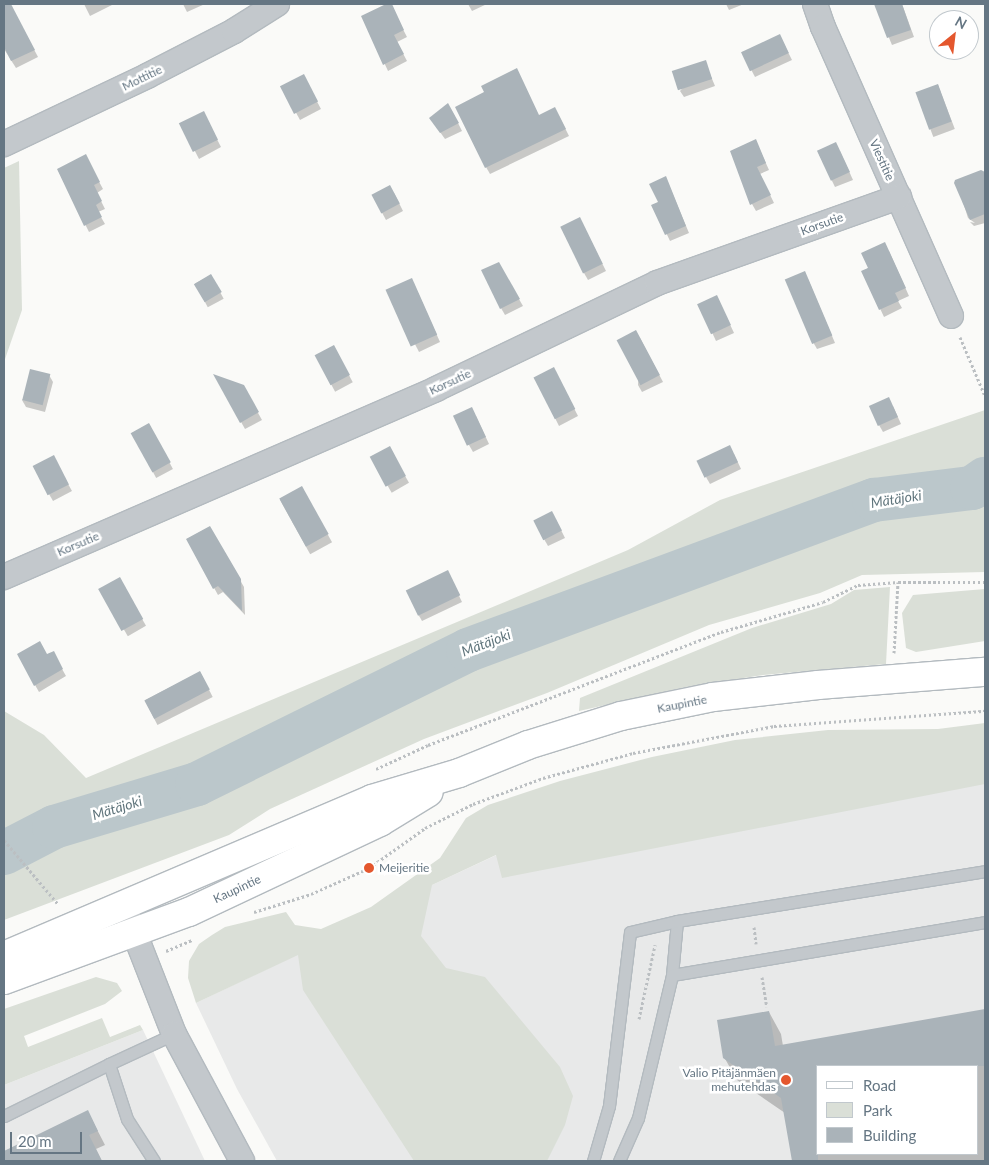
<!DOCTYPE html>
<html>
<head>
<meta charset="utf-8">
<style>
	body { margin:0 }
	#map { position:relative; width:989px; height:1165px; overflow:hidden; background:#fafaf8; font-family:Lato,sans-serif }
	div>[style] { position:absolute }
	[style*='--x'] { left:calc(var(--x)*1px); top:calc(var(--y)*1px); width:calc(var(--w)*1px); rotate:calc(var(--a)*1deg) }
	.built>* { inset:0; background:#e8e9e9 }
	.green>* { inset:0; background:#dadfd7 }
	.shadow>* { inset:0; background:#0003; transform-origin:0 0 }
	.river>* { height:44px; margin:-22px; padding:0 22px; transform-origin:22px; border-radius:22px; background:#bbc7cb }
	.building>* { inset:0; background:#aab3b9; transform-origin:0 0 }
	.path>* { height:3px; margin-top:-1.5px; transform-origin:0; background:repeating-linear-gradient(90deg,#bbbfc2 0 2.5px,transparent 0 5px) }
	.roads { filter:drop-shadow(1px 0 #b3babf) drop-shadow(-1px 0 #b3babf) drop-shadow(0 1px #b3babf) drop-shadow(0 -1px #b3babf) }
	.lane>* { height:11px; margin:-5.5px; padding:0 5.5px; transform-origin:5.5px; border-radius:5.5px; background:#c3c8cc }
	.street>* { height:24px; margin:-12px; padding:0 12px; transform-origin:12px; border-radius:12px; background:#c3c8cc }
	.secondary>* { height:28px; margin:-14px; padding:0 14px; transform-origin:14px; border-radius:14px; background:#fff }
	.dots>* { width:14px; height:14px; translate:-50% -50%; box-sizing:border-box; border:2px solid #fff; border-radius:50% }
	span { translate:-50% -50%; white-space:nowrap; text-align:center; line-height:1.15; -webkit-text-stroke:5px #fff; paint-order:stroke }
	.street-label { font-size:12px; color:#657683 }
	.poi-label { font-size:12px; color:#657683 }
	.left { translate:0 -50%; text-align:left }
	.right { translate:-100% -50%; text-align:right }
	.water-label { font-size:14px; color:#60757c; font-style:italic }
	.frame { position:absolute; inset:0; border:5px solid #657683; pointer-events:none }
	.legend { position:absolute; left:816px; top:1065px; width:162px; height:90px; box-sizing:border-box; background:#fff; border:1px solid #c1c8cd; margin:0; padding:6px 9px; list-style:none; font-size:15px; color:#657683 }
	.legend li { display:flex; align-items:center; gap:10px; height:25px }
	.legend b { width:25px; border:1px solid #c1c8cd }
	.north { position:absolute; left:929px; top:10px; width:50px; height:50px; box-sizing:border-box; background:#fff; border:1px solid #c1c8cd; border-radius:50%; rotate:29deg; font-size:14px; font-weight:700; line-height:20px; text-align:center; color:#657683 }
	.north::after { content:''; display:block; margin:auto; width:18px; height:22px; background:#e4572e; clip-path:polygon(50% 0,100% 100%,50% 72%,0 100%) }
	.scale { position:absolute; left:10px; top:1132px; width:72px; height:22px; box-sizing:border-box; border:2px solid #657683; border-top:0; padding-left:6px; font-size:15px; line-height:18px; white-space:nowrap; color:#657683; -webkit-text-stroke:4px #fff; paint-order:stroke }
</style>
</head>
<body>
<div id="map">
	<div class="built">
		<div style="clip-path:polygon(evenodd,985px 758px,985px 1161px,277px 1161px,237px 1089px,196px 1003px,380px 915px,432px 885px,583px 815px,985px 758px,818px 1066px,978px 1066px,978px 1154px,818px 1154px,818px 1066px)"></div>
		<div style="clip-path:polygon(143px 1030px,205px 1161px,4px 1161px,4px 1085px)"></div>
	</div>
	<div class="green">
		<div style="clip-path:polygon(19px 161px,22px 310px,4px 362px,4px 168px)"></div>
		<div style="clip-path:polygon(985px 410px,985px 572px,862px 575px,820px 593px,709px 625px,547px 693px,424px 739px,270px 809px,229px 835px,4px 920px,4px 711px,44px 735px,86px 778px,628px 550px,720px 500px)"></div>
		<div style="clip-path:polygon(890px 587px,886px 664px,763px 675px,686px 687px,579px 711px,580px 698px,752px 628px,831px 604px,854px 590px)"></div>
		<div style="clip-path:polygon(985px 589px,985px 641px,916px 652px,906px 648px,902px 613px,913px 595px)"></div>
		<div style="clip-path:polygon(985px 723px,985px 784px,502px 878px,496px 855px,432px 885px,421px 936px,446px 968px,485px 977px,560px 1067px,573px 1096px,565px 1125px,547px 1161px,414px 1161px,303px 990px,298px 955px,196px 1003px,188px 978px,189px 961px,199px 944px,212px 935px,225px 927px,286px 912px,295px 925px,321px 929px,371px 907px,440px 858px,466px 818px,488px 805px,560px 781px,652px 757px,735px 740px,828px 730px,938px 729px)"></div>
		<div style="clip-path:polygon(96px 977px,117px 983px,122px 991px,105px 1004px,24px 1036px,28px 1047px,102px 1018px,110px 1037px,140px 1025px,143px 1030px,4px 1085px,4px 1009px)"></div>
	</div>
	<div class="shadow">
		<div style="clip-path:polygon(4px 4px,10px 4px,38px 57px,16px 68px,4px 49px)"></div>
		<div style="clip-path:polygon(84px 4px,111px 4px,112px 5px,90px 16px)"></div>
		<div style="clip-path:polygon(183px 4px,205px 4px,187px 12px)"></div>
		<div style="clip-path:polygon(390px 4px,407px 37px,397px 42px,407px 61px,388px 71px,363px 17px)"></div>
		<div style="clip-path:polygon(468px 4px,487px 4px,472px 11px)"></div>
		<div style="clip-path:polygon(726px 4px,744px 4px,729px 10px)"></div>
		<div style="clip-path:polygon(875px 4px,902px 4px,914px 37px,892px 45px)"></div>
		<div style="clip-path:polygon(783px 42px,792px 60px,755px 77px,742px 52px)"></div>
		<div style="clip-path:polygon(705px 62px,715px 86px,684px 97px,680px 91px)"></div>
		<div style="clip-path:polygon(307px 83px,321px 109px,300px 120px,282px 87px)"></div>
		<div style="left:938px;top:85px;width:47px;height:23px;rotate:69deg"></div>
		<div style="clip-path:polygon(452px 111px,462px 131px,445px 139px,435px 125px)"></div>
		<div style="clip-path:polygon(539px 116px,559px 116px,569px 136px,490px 174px,486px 167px)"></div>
		<div style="clip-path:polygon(207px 120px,221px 147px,199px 159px,181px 124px)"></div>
		<div style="clip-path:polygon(759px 148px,769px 170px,760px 174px,774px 203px,756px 211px,752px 204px)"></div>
		<div style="clip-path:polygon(840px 151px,853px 180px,835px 187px,818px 152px)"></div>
		<div style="clip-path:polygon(89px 163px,103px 189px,97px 193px,105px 209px,98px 212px,105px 224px,89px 232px,58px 170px)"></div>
		<div style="clip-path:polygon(666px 178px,689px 233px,670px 241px,653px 205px,659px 202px)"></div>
		<div style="clip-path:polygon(985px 178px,985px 223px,974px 226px,970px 222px,975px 223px,968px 218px,956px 180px)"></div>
		<div style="clip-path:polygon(394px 193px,403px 211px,386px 220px,373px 196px)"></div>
		<div style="clip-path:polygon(583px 225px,606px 271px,588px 280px,584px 273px)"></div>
		<div style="clip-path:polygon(889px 251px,909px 296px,898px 301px,902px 308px,884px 317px,863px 272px)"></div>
		<div style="clip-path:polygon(498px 263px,523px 306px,505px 315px,501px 308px)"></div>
		<div style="left:211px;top:275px;width:27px;height:18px;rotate:62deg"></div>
		<div style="clip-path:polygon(808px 279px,835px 343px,817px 349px,813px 342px)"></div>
		<div style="clip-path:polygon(415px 286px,440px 342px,419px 352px,388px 291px)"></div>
		<div style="clip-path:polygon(720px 303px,734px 333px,716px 341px,699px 304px)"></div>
		<div style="clip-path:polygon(640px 338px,663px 382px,642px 392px,638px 385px)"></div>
		<div style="left:334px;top:347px;width:40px;height:20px;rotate:62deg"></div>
		<div style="clip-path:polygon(49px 375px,53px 382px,45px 412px,26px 407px,22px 400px)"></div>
		<div style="clip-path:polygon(557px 375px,578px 416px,559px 426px,535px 378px)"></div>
		<div style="clip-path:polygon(216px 377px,243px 386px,262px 420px,245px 429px)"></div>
		<div style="clip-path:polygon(893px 406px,901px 424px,883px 432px,879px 425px)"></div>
		<div style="clip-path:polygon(476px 416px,489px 444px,473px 452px,469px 445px)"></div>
		<div style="left:149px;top:424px;width:51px;height:19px;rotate:62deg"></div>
		<div style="left:389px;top:448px;width:40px;height:20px;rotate:60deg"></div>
		<div style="clip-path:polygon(734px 454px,741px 469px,710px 484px,706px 477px)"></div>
		<div style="clip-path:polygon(53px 457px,72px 491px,53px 501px,49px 494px)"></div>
		<div style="left:302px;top:488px;width:62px;height:25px;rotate:61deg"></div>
		<div style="clip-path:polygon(556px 520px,565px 538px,548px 546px,544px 539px)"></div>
		<div style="clip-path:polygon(209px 527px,244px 587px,245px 615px,223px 592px,218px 595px,187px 539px)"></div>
		<div style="left:119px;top:579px;width:54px;height:21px;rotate:60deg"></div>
		<div style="clip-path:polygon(451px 579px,462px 602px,422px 621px,418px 614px)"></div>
		<div style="clip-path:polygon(53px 653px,66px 676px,39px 692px,18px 655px,47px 656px)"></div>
		<div style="left:200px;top:672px;width:28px;height:62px;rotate:63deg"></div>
		<div style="clip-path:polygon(evenodd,985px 1010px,985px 1161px,794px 1161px,785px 1113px,737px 1080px,724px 1057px,769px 1012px,781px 1034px,783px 1046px,985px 1010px,818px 1066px,978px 1066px,978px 1154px,818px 1154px,818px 1066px)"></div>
		<div style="clip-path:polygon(88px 1112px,105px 1145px,96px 1149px,102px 1161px,4px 1161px,4px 1152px)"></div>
	</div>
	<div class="river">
		<div style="--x:4;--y:853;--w:56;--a:-27.5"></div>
		<div style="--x:54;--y:827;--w:149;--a:-16.7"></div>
		<div style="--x:197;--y:784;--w:302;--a:-26.3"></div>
		<div style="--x:468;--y:650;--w:433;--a:-20.3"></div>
		<div style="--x:874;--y:500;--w:99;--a:-7"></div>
		<div style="--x:972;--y:488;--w:16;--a:-35"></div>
	</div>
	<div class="building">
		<div style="clip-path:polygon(4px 4px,11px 4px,35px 50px,11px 61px,4px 47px)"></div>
		<div style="clip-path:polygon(386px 4px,392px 4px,404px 30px,394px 35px,404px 54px,383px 65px,361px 16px)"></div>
		<div style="clip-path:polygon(874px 4px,902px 4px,911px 30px,887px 38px)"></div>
		<div style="left:780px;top:34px;width:21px;height:43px;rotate:65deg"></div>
		<div style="left:706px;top:60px;width:20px;height:36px;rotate:72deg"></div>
		<div style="clip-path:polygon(517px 68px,539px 115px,555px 107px,566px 129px,485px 168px,455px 107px,484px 92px,481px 86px)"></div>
		<div style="left:304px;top:74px;width:31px;height:27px;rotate:63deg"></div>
		<div style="left:938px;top:84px;width:40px;height:24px;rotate:70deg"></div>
		<div style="clip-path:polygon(448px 103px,459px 123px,440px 133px,429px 118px)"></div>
		<div style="left:204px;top:111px;width:32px;height:28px;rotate:64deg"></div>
		<div style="clip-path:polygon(756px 139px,766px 163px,757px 167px,771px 195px,750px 205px,730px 151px)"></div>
		<div style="left:836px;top:142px;width:33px;height:21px;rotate:65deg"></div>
		<div style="clip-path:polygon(86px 154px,100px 182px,94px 185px,102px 201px,96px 205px,102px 217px,84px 226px,57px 169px)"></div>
		<div style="clip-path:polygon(981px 170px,985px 172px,985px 214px,970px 220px,954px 183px,955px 180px)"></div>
		<div style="clip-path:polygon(666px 176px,686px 226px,665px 235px,651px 205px,658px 202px,649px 184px)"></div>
		<div style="left:390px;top:185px;width:21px;height:21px;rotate:62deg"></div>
		<div style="left:580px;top:217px;width:52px;height:22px;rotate:64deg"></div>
		<div style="clip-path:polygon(885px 242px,906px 288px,895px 293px,899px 301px,879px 310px,861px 271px,868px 268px,861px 253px)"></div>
		<div style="clip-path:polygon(499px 262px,520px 299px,500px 309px,481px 270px)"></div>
		<div style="left:805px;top:271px;width:70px;height:22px;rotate:67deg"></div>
		<div style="left:211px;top:274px;width:21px;height:20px;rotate:59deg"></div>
		<div style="left:412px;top:278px;width:62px;height:29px;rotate:66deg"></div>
		<div style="left:717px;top:295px;width:33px;height:22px;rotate:65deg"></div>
		<div style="left:636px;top:330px;width:51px;height:22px;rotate:62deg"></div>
		<div style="left:334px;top:345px;width:34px;height:22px;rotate:62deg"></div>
		<div style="left:554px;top:367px;width:47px;height:23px;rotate:63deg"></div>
		<div style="left:30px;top:369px;width:21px;height:32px;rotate:14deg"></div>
		<div style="clip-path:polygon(213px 374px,244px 385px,259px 412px,240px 423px)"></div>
		<div style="left:889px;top:397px;width:22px;height:22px;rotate:66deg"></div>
		<div style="left:472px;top:407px;width:33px;height:21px;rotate:65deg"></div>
		<div style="left:149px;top:423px;width:45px;height:21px;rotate:61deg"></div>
		<div style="left:730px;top:445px;width:19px;height:37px;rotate:65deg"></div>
		<div style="left:390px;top:446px;width:34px;height:23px;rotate:62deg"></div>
		<div style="left:54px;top:455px;width:33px;height:24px;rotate:63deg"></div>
		<div style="left:302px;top:486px;width:55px;height:26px;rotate:61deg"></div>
		<div style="left:552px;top:511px;width:22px;height:21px;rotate:63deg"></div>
		<div style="clip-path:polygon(210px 526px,241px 579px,242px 611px,218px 586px,213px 589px,186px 539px)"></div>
		<div style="left:448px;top:570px;width:28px;height:47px;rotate:64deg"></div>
		<div style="left:120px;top:577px;width:48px;height:25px;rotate:61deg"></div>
		<div style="clip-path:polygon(40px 641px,47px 654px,54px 651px,63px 669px,34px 686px,17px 654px)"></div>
		<div style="left:200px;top:671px;width:21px;height:63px;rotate:62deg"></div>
		<div style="clip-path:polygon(985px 1009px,985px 1066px,818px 1066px,818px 1161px,792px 1161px,781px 1098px,723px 1058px,717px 1020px,769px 1011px,775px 1046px)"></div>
		<div style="clip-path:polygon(88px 1110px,98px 1131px,89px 1135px,102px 1161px,4px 1161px,4px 1151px)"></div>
	</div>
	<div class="path">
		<div style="--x:960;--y:337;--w:64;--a:67"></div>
		<div style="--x:894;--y:653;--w:71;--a:-86.8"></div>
		<div style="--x:376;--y:769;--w:57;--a:-24.8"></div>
		<div style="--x:428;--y:745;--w:314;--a:-21.1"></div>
		<div style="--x:721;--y:632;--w:106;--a:-16.4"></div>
		<div style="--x:823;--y:602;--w:39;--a:-26"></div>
		<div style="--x:858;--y:585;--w:40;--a:-4.3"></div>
		<div style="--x:898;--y:582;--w:87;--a:0"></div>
		<div style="--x:4;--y:840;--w:84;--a:49.8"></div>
		<div style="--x:254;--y:912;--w:60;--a:-17.5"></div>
		<div style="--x:311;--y:894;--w:64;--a:-24.1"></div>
		<div style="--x:369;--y:868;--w:69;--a:-35.5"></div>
		<div style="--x:425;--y:828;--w:54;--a:-26.6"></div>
		<div style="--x:473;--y:804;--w:75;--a:-20.4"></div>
		<div style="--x:543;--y:778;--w:93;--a:-15.5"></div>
		<div style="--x:633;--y:753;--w:144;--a:-10.8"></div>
		<div style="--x:774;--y:726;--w:212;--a:-4.1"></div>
		<div style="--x:754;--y:927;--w:17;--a:83"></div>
		<div style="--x:166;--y:951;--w:28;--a:-23"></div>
		<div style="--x:762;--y:977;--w:30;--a:81"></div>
		<div style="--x:639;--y:1019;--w:76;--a:-77.8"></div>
	</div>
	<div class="roads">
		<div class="lane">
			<div style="--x:672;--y:975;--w:54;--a:-84.7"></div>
			<div style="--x:4;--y:1116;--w:117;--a:-26.3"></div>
			<div style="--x:154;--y:1161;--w:50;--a:-122.7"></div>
			<div style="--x:127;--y:1119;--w:58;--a:-108.1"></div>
			<div style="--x:109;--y:1064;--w:72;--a:-24.8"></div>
			<div style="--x:593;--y:1161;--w:57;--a:-73.8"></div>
			<div style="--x:609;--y:1106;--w:175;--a:-83.1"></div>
			<div style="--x:630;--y:932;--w:48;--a:-13.2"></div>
			<div style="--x:677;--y:921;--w:312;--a:-9.2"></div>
			<div style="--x:619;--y:1161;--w:47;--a:-66.2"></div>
			<div style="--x:638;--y:1118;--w:147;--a:-76.6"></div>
			<div style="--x:672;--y:975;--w:317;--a:-9.6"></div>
		</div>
		<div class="street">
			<div style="--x:815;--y:4;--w:24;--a:71"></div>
			<div style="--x:823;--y:27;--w:316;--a:66.1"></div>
			<div style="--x:4;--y:144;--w:158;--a:-25.4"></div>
			<div style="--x:147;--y:76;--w:98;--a:-27.3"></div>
			<div style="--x:234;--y:31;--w:51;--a:-32.1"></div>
			<div style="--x:4;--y:577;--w:471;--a:-23.5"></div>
			<div style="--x:436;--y:389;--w:245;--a:-25.6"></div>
			<div style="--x:657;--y:283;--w:257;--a:-19.6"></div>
			<div style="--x:127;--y:914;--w:129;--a:68.6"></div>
			<div style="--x:174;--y:1034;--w:144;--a:61.8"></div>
		</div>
		<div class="secondary">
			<div style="--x:4;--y:956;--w:400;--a:-23.1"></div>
			<div style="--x:372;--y:799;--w:91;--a:-16.6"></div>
			<div style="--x:459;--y:773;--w:74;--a:-22.1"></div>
			<div style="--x:528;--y:745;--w:97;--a:-17.3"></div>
			<div style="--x:621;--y:716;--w:94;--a:-11.7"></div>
			<div style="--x:713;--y:697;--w:106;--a:-6.5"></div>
			<div style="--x:818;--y:685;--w:168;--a:-4.5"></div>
			<div style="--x:4;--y:980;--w:197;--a:-20.2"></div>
			<div style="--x:189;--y:912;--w:211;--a:-25.2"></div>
			<div style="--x:380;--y:822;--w:57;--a:-31.5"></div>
		</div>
	</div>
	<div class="dots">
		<div style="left:369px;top:868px;background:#e4572e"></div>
		<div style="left:786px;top:1080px;background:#e4572e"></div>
	</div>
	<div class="street-label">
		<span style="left:142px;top:78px;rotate:-26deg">Mottitie</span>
		<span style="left:882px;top:160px;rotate:66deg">Viestitie</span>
		<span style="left:822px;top:224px;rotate:-20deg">Korsutie</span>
		<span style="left:450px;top:382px;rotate:-25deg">Korsutie</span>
		<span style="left:78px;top:544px;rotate:-23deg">Korsutie</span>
		<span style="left:682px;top:704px;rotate:-11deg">Kaupintie</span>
		<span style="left:237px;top:889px;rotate:-25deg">Kaupintie</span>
	</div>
	<div class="poi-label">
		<span class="left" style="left:379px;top:868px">Meijeritie</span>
		<span class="right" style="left:776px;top:1080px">Valio Pitäjänmäen<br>mehutehdas</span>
	</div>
	<div class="water-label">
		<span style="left:896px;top:499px;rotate:-9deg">Mätäjoki</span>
		<span style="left:486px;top:643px;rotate:-21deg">Mätäjoki</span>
		<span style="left:117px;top:808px;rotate:-17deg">Mätäjoki</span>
	</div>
	<div class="frame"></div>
	<ul class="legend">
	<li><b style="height:6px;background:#fff"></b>Road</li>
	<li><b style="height:14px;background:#dadfd7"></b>Park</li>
	<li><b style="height:14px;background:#aab3b9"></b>Building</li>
	</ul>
	<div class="north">N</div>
	<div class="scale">20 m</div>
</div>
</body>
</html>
